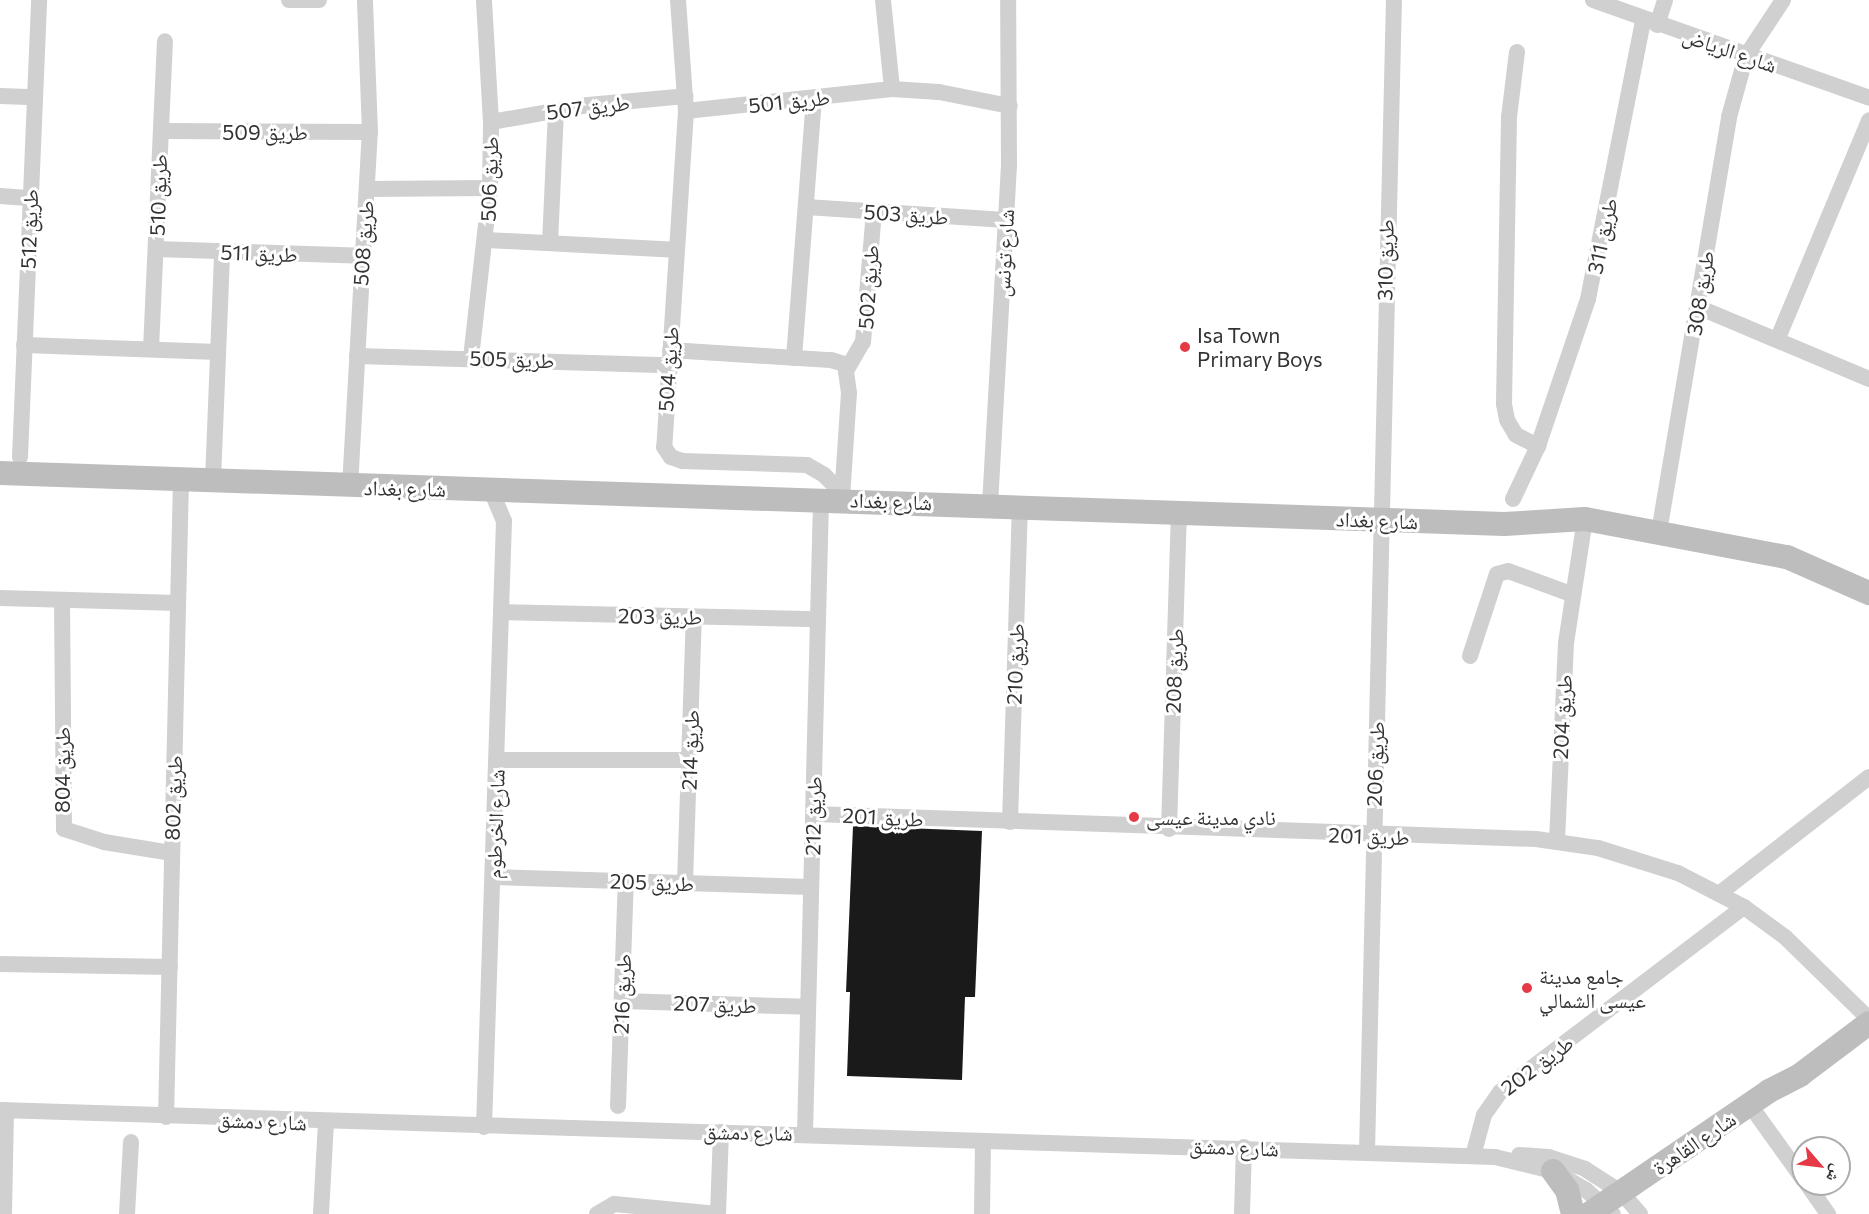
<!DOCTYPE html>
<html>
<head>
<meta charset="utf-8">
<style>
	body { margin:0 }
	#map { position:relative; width:1869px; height:1214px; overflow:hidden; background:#fff; font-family:Commissioner,"Noto Naskh Arabic",sans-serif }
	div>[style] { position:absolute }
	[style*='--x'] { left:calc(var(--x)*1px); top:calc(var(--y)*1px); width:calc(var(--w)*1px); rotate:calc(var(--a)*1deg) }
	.building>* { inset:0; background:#1a1a1a }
	.street>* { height:16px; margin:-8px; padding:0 8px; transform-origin:8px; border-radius:8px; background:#d0d0d0 }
	.secondary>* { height:24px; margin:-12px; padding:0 12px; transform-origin:12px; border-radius:12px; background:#bdbdbd }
	.dots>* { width:16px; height:16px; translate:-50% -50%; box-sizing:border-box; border:3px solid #fff; border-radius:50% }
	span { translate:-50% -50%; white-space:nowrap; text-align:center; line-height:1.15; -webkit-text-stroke:6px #fff; paint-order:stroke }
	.street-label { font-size:21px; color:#333 }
	.poi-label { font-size:21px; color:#333 }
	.left { translate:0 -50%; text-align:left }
	.north { position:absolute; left:1791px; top:1136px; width:60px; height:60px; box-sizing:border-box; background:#fff; border:2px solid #adadad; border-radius:50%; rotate:118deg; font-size:16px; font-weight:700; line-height:24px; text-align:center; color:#333 }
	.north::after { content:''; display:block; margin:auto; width:21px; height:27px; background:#e63946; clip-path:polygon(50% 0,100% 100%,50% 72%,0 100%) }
</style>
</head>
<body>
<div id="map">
	<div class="building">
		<div style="clip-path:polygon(853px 826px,982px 831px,975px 997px,965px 997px,962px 1080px,847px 1076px,850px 992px,846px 992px)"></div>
	</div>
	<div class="street">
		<div style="--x:289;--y:0;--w:30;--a:0"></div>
		<div style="--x:678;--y:0;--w:111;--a:85.9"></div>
		<div style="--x:686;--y:111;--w:337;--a:93.7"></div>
		<div style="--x:664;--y:447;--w:12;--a:55"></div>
		<div style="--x:671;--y:457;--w:12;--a:20"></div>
		<div style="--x:682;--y:461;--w:125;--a:1.8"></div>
		<div style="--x:807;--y:465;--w:20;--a:30"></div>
		<div style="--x:824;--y:475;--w:25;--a:45"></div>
		<div style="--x:883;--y:0;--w:89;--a:84.2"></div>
		<div style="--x:1593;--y:0;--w:293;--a:19.5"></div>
		<div style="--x:1657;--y:25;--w:26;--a:-72"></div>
		<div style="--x:1517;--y:52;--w:65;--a:97"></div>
		<div style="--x:1509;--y:117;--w:287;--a:91"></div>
		<div style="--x:1504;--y:404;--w:16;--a:79"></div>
		<div style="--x:1507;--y:420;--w:17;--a:59"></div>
		<div style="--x:1516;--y:435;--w:25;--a:27"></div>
		<div style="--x:0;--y:96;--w:35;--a:2"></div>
		<div style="--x:686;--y:111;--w:207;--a:-6.1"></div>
		<div style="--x:892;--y:89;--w:47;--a:3.7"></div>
		<div style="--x:939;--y:92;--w:72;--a:11.2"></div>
		<div style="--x:491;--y:122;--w:98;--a:-9.9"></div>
		<div style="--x:588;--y:105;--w:98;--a:-5.2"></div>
		<div style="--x:161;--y:131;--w:209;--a:0.3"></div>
		<div style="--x:367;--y:189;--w:123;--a:-0.5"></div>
		<div style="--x:0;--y:196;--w:31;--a:4"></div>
		<div style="--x:806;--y:207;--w:200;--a:3.7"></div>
		<div style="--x:487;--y:240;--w:188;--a:3"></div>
		<div style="--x:550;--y:243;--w:133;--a:-87.4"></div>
		<div style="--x:156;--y:249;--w:206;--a:1.9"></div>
		<div style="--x:1698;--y:307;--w:186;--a:22.8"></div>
		<div style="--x:1778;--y:338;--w:236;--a:-67.3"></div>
		<div style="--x:24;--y:345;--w:194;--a:2.1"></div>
		<div style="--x:151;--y:349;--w:308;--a:-87.4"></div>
		<div style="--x:670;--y:350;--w:161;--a:3.6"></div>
		<div style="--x:831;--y:360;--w:17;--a:17"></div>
		<div style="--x:357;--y:356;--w:311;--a:1.7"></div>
		<div style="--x:471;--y:358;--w:171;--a:-83.6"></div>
		<div style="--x:490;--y:188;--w:66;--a:-89.1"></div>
		<div style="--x:491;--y:122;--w:122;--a:-93.3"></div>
		<div style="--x:794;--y:358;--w:260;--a:-85.6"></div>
		<div style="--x:20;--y:457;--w:457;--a:-87.6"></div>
		<div style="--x:213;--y:480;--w:229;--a:-87.7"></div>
		<div style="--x:350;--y:487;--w:356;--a:-86.8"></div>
		<div style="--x:370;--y:132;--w:132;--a:-92.2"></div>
		<div style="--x:842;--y:498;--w:105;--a:-86.2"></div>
		<div style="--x:849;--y:393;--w:22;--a:-98"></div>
		<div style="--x:846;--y:371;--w:34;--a:-60"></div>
		<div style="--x:863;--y:342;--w:130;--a:-85.2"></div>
		<div style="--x:1513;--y:499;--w:59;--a:-64.7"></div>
		<div style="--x:1538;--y:446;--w:155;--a:-71.2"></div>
		<div style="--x:1588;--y:299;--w:283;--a:-78.8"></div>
		<div style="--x:990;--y:505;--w:340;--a:-86.8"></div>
		<div style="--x:1009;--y:166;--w:166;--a:-90.3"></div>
		<div style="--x:1659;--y:532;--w:421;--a:-80.4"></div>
		<div style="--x:1729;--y:117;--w:63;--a:-74.4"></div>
		<div style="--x:1746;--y:56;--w:67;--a:-56.5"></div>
		<div style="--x:0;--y:598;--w:178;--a:1.6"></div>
		<div style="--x:62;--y:600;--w:229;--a:89.5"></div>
		<div style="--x:64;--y:829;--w:42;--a:18"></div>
		<div style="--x:104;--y:842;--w:69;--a:9.2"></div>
		<div style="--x:501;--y:612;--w:317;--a:1.3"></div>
		<div style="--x:1470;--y:656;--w:86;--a:-71.8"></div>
		<div style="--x:1497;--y:574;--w:11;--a:-15"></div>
		<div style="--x:1508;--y:571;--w:67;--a:20.1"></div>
		<div style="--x:497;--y:760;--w:192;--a:0"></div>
		<div style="--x:813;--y:814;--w:723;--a:1.98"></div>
		<div style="--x:1536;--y:839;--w:63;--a:8.3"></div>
		<div style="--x:1598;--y:848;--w:84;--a:17.4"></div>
		<div style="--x:1678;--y:873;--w:74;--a:27.3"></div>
		<div style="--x:1744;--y:907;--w:51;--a:36.2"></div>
		<div style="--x:1785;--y:937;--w:117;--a:44.3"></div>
		<div style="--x:1010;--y:822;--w:316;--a:-88.2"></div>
		<div style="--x:1169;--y:829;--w:317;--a:-88.2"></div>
		<div style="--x:1557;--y:841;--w:198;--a:-87.4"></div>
		<div style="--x:1566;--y:643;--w:125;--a:-81.3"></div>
		<div style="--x:493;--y:877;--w:318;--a:1.8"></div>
		<div style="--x:685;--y:883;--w:267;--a:-88.1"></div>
		<div style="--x:1720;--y:893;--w:189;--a:-37.9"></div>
		<div style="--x:0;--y:964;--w:170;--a:1"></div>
		<div style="--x:622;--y:1001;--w:186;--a:1.8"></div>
		<div style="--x:1750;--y:1105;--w:91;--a:54.4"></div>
		<div style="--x:618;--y:1106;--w:225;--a:-88"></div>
		<div style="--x:0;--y:1110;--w:1496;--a:1.8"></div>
		<div style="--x:1495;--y:1157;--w:60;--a:13.6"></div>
		<div style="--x:1553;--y:1171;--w:38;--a:30"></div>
		<div style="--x:1586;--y:1190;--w:36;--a:42"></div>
		<div style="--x:166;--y:1117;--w:638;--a:-88.65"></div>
		<div style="--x:484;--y:1127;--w:606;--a:-88.11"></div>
		<div style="--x:504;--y:521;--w:34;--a:-113"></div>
		<div style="--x:805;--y:1133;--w:634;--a:-88.55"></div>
		<div style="--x:1367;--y:1152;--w:1152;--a:-88.66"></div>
		<div style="--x:1519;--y:1155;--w:30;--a:4"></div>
		<div style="--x:1549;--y:1157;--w:38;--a:18"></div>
		<div style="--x:1585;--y:1169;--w:43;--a:32.6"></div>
		<div style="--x:1621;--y:1192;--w:29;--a:49"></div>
		<div style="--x:1473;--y:1156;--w:42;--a:-75"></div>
		<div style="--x:1484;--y:1115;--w:28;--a:-55"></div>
		<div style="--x:1500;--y:1092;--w:306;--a:-37.2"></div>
		<div style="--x:1807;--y:1184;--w:37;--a:55"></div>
		<div style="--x:4;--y:1214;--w:104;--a:-88.9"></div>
		<div style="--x:127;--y:1214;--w:72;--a:-86.8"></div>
		<div style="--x:321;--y:1214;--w:91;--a:-86.9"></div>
		<div style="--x:597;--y:1214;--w:20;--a:-30"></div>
		<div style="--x:614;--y:1204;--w:104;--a:5.5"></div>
		<div style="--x:718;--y:1214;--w:82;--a:-87.9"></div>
		<div style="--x:982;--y:1214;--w:73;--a:-89.2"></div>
		<div style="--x:1242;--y:1214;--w:67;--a:-88.3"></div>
	</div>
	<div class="secondary">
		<div style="--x:0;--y:473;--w:1505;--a:1.94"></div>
		<div style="--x:1504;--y:524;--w:81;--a:-3.5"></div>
		<div style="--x:1585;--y:519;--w:206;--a:10.7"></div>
		<div style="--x:1787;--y:557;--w:90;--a:23.7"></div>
		<div style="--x:1553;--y:1171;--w:24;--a:54"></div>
		<div style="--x:1567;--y:1190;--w:25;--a:76"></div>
		<div style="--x:1589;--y:1214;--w:218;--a:-34.3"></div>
		<div style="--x:1769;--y:1091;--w:35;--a:-27"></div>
		<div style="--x:1800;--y:1075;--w:86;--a:-37"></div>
	</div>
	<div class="dots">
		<div style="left:1185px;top:347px;background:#e63946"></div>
		<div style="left:1134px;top:817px;background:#e63946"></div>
		<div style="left:1527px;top:988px;background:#e63946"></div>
	</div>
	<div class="street-label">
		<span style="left:1730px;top:50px;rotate:19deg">شارع الرياض</span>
		<span style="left:789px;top:101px;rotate:-6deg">طريق 501</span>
		<span style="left:588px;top:107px;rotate:-7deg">طريق 507</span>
		<span style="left:265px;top:132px">طريق 509</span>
		<span style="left:489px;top:179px;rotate:-88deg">طريق 506</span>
		<span style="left:158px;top:195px;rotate:-88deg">طريق 510</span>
		<span style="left:906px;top:214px;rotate:4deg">طريق 503</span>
		<span style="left:29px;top:229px;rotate:-88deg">طريق 512</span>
		<span style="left:1602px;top:236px;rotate:-78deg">طريق 311</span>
		<span style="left:363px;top:243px;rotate:-86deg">طريق 508</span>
		<span style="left:259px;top:253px;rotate:2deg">طريق 511</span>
		<span style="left:1004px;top:253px;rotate:-87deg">شارع تونس</span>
		<span style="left:1385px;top:260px;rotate:-89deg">طريق 310</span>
		<span style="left:868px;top:287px;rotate:-86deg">طريق 502</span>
		<span style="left:1700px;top:293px;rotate:-81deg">طريق 308</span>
		<span style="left:512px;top:359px;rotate:2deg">طريق 505</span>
		<span style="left:668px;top:369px;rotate:-86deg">طريق 504</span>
		<span style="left:405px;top:488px;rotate:1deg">شارع بغداد</span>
		<span style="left:891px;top:501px;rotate:2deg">شارع بغداد</span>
		<span style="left:1377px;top:520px;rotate:2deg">شارع بغداد</span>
		<span style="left:660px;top:616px;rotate:1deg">طريق 203</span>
		<span style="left:1015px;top:664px;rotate:-88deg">طريق 210</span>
		<span style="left:1174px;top:671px;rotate:-88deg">طريق 208</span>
		<span style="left:1562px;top:717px;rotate:-87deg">طريق 204</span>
		<span style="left:690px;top:750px;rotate:-88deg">طريق 214</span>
		<span style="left:1375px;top:764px;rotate:-88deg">طريق 206</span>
		<span style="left:62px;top:770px;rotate:-90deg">طريق 804</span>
		<span style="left:173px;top:798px;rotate:-88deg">طريق 802</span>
		<span style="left:813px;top:816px;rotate:-89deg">طريق 212</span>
		<span style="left:883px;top:817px;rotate:3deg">طريق 201</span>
		<span style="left:495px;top:824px;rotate:-88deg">شارع الخرطوم</span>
		<span style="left:1369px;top:836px;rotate:2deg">طريق 201</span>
		<span style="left:652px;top:882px;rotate:2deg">طريق 205</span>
		<span style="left:622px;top:994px;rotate:-88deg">طريق 216</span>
		<span style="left:715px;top:1004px;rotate:2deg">طريق 207</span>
		<span style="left:1537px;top:1065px;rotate:-37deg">طريق 202</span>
		<span style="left:262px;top:1121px;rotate:2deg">شارع دمشق</span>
		<span style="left:748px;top:1132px;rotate:1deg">شارع دمشق</span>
		<span style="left:1694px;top:1143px;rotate:-34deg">شارع القاهرة</span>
		<span style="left:1234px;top:1147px;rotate:2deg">شارع دمشق</span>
	</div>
	<div class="poi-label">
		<span class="left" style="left:1197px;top:347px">Isa Town<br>Primary Boys</span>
		<span class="left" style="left:1146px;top:817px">نادي مدينة عيسى</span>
		<span class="left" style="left:1539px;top:988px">جامع مدينة<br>عيسى الشمالي</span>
	</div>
	<div class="north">ش</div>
</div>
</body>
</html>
